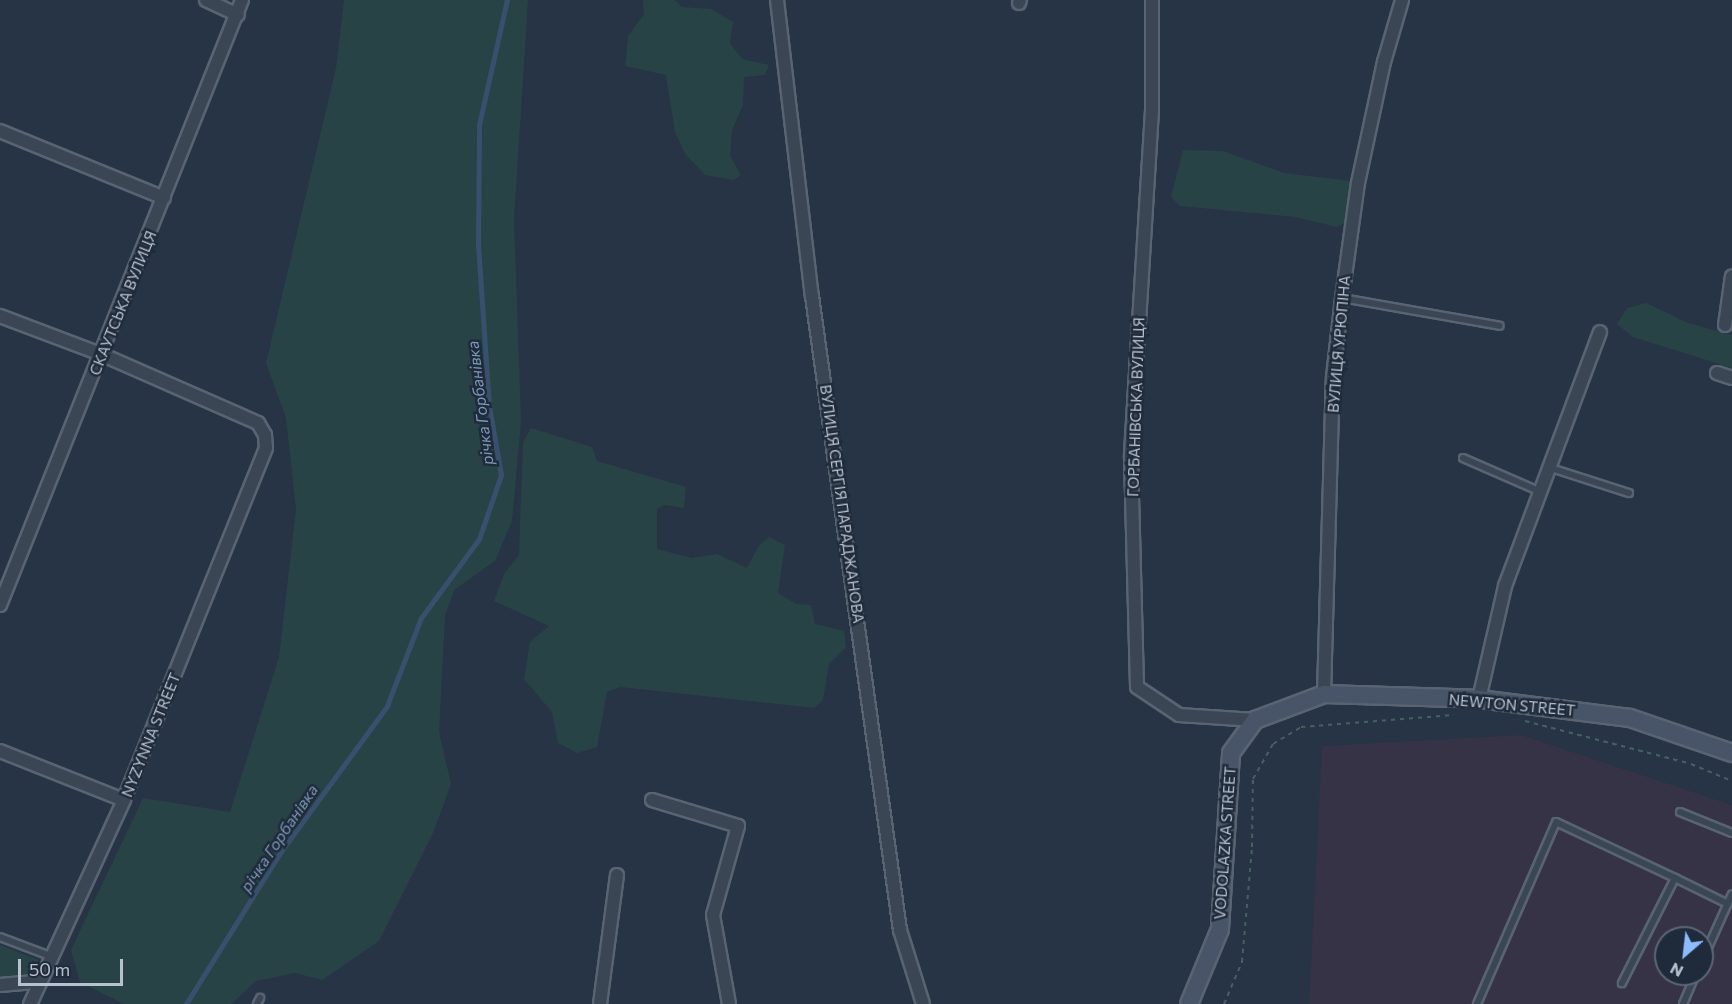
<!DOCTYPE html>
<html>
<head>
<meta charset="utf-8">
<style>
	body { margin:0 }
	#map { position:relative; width:1732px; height:1004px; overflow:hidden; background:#263445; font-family:Commissioner,sans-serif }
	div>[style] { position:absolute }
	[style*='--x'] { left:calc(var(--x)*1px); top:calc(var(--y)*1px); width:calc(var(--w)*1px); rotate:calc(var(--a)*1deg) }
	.medical>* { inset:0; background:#353345 }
	.green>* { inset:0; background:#284346 }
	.stream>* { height:4.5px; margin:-2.25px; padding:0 2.25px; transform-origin:2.25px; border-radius:2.25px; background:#38506d }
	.path>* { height:2px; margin-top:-1px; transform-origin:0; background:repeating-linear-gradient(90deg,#466062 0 4.5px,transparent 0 9px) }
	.roads { filter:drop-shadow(2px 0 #596472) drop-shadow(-2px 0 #596472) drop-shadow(0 2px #596472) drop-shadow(0 -2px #596472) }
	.lane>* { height:6px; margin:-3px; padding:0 3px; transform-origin:3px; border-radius:3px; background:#3a4654 }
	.street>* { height:12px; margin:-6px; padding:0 6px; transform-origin:6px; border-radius:6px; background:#3a4654 }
	.secondary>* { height:16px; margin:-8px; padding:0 8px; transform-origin:8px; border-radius:8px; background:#485568 }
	span { translate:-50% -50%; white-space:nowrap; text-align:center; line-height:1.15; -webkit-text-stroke:5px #1f2b3a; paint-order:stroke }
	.street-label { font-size:15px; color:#b8c1ce }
	.water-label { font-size:16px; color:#7d98b7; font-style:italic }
	.north { position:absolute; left:1654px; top:926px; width:60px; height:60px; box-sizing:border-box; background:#1f2b3a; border:2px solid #5c6775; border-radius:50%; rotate:208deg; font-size:16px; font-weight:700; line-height:24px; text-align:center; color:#b8c1ce }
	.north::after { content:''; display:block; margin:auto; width:21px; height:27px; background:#8cbcff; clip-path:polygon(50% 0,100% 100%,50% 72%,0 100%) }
	.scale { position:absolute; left:18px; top:959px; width:105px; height:27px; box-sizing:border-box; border:3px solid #b8c1ce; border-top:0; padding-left:8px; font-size:18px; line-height:21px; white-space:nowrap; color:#b8c1ce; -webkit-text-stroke:4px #1f2b3a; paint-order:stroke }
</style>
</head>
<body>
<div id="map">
	<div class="medical">
		<div style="clip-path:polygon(evenodd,1521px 735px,1732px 805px,1732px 1004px,1309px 1004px,1322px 746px,1521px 735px,1666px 938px,1702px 938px,1702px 974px,1666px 974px,1666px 938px)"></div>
	</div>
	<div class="green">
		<div style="clip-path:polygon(344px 0,528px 0,514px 219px,521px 422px,512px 521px,495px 561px,454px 590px,445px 616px,439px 732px,451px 784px,433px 833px,379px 941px,322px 980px,295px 973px,256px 981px,231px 1004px,124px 1004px,80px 982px,71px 950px,143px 798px,230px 812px,279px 657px,296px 509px,286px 418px,266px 363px,336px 68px)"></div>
		<div style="clip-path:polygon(643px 0,675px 0,682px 7px,711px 9px,733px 22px,730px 43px,742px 59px,769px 65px,765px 75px,744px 77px,743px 105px,732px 130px,730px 156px,741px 175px,733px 180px,705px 175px,685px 154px,675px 132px,666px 75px,625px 66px,628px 36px,644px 14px)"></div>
		<div style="clip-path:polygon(1183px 150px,1223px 151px,1284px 173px,1351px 181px,1346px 222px,1337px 227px,1295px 217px,1180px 206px,1171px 197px)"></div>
		<div style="clip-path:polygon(1646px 303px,1688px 323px,1732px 335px,1732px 368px,1633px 337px,1617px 324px,1627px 308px)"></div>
		<div style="clip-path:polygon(531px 428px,592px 447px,597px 461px,686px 487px,684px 508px,664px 505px,657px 509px,657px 549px,692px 558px,717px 554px,747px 568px,758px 547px,769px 537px,785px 545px,778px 593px,796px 604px,811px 605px,815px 624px,844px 631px,846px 647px,829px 664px,823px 700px,814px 708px,620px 687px,607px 692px,597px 747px,577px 753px,558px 743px,552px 712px,524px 679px,530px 642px,549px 626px,494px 601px,504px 574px,519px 555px,523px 442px)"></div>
		<div style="clip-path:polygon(0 945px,39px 960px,31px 974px,0 978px)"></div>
	</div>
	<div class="stream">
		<div style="--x:186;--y:1004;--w:178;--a:-58.1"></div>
		<div style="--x:280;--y:853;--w:182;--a:-53.9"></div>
		<div style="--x:387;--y:706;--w:94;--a:-68.9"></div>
		<div style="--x:421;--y:618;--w:98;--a:-53.7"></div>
		<div style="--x:479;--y:539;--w:68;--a:-71"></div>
		<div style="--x:501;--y:475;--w:70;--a:-99.9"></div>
		<div style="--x:489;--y:406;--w:160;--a:-93.9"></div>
		<div style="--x:478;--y:246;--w:121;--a:-89.5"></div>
		<div style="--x:479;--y:125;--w:128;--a:-77.4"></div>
	</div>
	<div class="path">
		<div style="--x:1525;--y:721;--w:171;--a:14.5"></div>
		<div style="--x:1691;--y:764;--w:44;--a:22.5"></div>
		<div style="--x:1224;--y:1004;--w:46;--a:-66.8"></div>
		<div style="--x:1242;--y:962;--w:115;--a:-85"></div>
		<div style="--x:1252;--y:847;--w:68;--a:-89.2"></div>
		<div style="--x:1253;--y:779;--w:40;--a:-60.3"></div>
		<div style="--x:1273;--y:744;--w:33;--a:-31"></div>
		<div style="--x:1301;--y:727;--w:153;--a:-4.5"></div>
	</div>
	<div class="roads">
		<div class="lane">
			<div style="--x:1342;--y:298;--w:160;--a:10"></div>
			<div style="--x:1463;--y:458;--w:85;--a:23.6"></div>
			<div style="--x:1551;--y:468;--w:82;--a:17.8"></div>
			<div style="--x:1680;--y:812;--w:56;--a:22"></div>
			<div style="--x:1675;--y:878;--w:59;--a:26.1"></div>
			<div style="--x:0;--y:937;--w:53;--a:20.8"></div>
			<div style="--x:1702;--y:961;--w:73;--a:-65.9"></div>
			<div style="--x:257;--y:1004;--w:7;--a:-63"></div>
			<div style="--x:1477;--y:1004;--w:198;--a:-66.5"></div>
			<div style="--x:1556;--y:822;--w:132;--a:25.2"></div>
			<div style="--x:1675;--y:878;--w:118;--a:116.8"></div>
			<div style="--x:1683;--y:1004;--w:33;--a:-67"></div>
		</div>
		<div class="street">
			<div style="--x:206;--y:0;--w:35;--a:25"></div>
			<div style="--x:777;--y:0;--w:298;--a:83.3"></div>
			<div style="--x:812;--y:296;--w:640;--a:82.1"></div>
			<div style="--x:900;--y:930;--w:77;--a:72.7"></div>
			<div style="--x:1152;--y:0;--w:110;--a:90"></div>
			<div style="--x:1152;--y:110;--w:348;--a:93.5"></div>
			<div style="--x:1131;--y:457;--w:230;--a:88.5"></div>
			<div style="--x:1137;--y:687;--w:50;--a:33.7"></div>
			<div style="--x:1179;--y:715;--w:76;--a:3.8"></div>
			<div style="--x:1019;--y:3;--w:3;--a:-72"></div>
			<div style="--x:0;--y:131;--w:177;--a:22.2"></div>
			<div style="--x:0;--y:316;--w:110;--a:20.7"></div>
			<div style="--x:103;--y:355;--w:169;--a:23.7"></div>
			<div style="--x:258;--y:423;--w:14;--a:60"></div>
			<div style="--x:265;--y:435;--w:13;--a:86"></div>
			<div style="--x:266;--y:448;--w:380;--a:112"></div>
			<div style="--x:124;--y:800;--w:225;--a:114.7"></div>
			<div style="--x:1725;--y:325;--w:49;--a:-81.9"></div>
			<div style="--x:1717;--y:373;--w:16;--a:18"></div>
			<div style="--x:0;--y:605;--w:652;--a:-68.2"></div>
			<div style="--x:1324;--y:694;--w:317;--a:-88.4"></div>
			<div style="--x:1333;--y:377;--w:80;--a:-83.5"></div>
			<div style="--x:1342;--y:298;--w:116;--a:-82.1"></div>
			<div style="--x:1358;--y:183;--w:124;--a:-77.9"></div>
			<div style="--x:1384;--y:62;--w:65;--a:-73.8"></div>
			<div style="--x:1479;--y:699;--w:116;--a:-77"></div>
			<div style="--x:1505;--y:586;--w:271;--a:-69.5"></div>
			<div style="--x:0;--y:751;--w:133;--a:21.6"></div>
			<div style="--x:652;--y:800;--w:90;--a:16.8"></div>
			<div style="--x:738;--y:826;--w:92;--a:105.7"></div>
			<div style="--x:713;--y:915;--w:90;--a:79.8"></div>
			<div style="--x:0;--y:985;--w:38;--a:-5"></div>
			<div style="--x:600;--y:1004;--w:130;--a:-82.5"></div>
		</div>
		<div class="secondary">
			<div style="--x:1189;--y:1004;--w:81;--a:-67.5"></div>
			<div style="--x:1220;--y:929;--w:176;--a:-86.4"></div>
			<div style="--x:1231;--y:753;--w:41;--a:-54"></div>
			<div style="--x:1255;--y:720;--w:74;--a:-20.6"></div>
			<div style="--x:1324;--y:694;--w:155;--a:1.8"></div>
			<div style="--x:1479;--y:699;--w:152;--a:7.2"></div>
			<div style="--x:1630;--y:718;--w:108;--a:18.9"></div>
		</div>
	</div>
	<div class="street-label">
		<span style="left:123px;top:303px;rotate:-68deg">СКАУТСЬКА ВУЛИЦЯ</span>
		<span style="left:1339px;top:344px;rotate:-85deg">ВУЛИЦЯ УРЮПІНА</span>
		<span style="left:1136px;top:407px;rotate:-88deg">ГОРБАНІВСЬКА ВУЛИЦЯ</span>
		<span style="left:842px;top:504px;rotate:82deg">ВУЛИЦЯ СЕРГІЯ ПАРАДЖАНОВА</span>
		<span style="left:1512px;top:705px;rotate:5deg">NEWTON STREET</span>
		<span style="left:151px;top:735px;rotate:-68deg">NYZYNNA STREET</span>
		<span style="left:1225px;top:843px;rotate:-86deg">VODOLAZKA STREET</span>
	</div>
	<div class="water-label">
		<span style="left:480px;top:403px;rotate:-97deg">річка Горбанівка</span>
		<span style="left:279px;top:838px;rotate:-56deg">річка Горбанівка</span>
	</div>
	<div class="north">N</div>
	<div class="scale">50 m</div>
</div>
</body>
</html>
